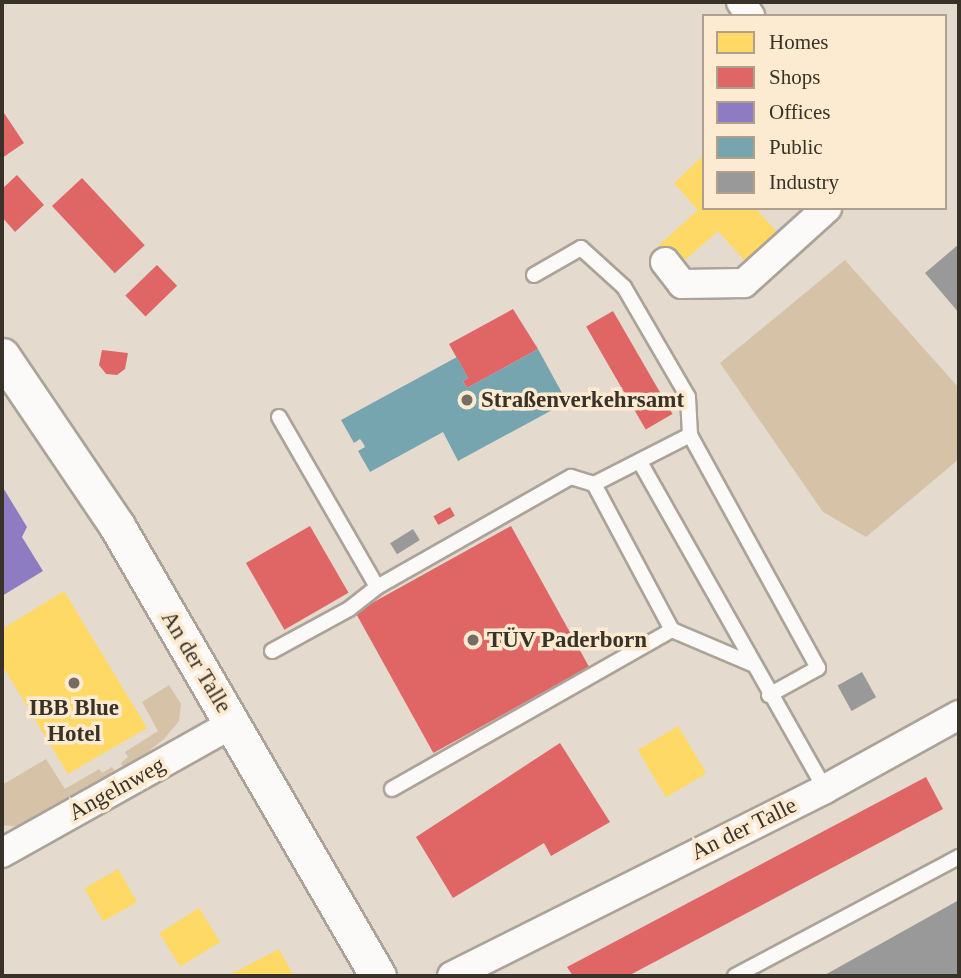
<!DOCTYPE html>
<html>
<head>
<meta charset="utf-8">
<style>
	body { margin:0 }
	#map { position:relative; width:961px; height:978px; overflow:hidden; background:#e4dbce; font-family:"Times New Roman",serif }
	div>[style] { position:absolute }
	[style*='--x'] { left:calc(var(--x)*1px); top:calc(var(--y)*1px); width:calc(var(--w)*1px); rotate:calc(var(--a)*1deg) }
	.green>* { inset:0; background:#d5c2a7 }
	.homes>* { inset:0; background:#ffd966; transform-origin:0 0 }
	.shops>* { inset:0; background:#e06666; transform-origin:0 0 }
	.offices>* { inset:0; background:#8e7cc3 }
	.public>* { inset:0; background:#76a5af }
	.industry>* { inset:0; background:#999; transform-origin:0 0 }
	.roads { filter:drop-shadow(2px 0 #aba399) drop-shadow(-2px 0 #aba399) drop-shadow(0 2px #aba399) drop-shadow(0 -2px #aba399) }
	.service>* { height:14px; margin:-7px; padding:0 7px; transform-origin:7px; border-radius:7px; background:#fbfaf8 }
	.minor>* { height:28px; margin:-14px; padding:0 14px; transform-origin:14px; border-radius:14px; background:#fbfaf8 }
	.tertiary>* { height:35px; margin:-17.5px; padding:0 17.5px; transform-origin:17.5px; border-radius:17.5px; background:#fbfaf8 }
	.dots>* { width:19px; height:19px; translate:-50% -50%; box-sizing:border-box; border:4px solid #fcead1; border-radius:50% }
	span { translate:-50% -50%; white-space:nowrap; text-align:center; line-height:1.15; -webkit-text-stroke:7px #fcead1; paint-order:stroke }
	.poi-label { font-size:23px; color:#393228; font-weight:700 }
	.left { translate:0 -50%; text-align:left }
	.street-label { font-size:23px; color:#393228 }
	.frame { position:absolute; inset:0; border:4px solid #393228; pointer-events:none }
	.legend { position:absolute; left:702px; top:14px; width:245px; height:196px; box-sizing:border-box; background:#fcead1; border:2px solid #aea08d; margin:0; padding:9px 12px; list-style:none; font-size:21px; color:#393228 }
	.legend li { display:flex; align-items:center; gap:14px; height:35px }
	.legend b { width:35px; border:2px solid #aea08d }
</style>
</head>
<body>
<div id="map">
	<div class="green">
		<div style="clip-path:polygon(845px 260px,959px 388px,959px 459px,866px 537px,823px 512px,720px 363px)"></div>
		<div style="clip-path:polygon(169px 685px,181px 704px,179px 721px,164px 739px,125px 770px,121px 763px,128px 757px,125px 752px,158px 731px,142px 702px)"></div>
		<div style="clip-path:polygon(46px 759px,65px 789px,99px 769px,102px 773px,112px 767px,117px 774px,20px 827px,2px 825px,2px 785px)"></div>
	</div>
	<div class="homes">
		<div style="clip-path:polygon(704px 155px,704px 208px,755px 208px,778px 233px,746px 262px,718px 231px,677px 267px,658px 246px,698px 210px,674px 183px)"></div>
		<div style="clip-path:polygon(64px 591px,147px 728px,68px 774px,2px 665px,2px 629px)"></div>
		<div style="left:678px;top:726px;width:55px;height:47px;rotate:59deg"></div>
		<div style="left:118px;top:869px;width:38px;height:39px;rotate:60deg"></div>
		<div style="left:199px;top:908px;width:40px;height:47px;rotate:58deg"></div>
		<div style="clip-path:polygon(279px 949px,294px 976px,227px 976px)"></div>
	</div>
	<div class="shops">
		<div style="clip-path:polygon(2px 110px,24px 143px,2px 158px)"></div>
		<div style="clip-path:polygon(17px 175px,44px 205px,15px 232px,2px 217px,2px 189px)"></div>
		<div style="left:82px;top:178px;width:92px;height:41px;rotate:47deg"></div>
		<div style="left:157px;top:265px;width:29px;height:44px;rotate:46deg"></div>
		<div style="clip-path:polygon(513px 309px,538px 349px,467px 388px,463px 381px,468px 378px,449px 344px)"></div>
		<div style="left:613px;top:311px;width:119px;height:31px;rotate:60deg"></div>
		<div style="clip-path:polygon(102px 350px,128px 353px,125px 369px,117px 375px,106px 374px,99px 365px)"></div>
		<div style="left:450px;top:507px;width:10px;height:19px;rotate:61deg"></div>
		<div style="left:310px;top:526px;width:77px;height:74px;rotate:60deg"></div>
		<div style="left:511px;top:526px;width:161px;height:178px;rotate:61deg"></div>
		<div style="clip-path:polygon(560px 743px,610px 822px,551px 856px,544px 843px,453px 898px,416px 837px)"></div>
		<div style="clip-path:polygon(926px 777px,943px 809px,628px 976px,573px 976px,567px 967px)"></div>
	</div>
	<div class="offices">
		<div style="clip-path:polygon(2px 486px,27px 527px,22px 537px,43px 571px,2px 596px)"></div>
	</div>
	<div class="public">
		<div style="clip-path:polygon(538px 349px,567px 402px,458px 461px,443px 432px,370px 472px,358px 451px,365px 447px,363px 443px,360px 439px,354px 443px,341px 420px,457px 357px,468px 378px,463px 381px,467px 388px)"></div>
	</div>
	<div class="industry">
		<div style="clip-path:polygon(959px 244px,959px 313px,925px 273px)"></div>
		<div style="left:413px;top:529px;width:13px;height:27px;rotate:58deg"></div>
		<div style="left:862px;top:672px;width:29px;height:28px;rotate:61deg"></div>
		<div style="clip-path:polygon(959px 900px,959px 976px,823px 976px)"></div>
	</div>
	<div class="roads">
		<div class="service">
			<div style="--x:534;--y:275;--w:54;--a:-29.9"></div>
			<div style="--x:581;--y:248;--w:58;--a:42.2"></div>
			<div style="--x:624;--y:287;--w:127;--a:59.8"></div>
			<div style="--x:688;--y:397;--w:38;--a:87"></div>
			<div style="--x:279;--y:417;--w:196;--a:60"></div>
			<div style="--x:377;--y:587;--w:223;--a:-29.6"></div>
			<div style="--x:571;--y:477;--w:24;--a:17"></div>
			<div style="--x:594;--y:484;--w:108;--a:-27"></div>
			<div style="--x:690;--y:435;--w:266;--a:61.2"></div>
			<div style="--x:818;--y:668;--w:56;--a:151.1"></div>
			<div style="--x:640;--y:462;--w:376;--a:60.5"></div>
			<div style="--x:594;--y:484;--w:166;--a:61.9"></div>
			<div style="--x:672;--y:630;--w:87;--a:23"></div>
			<div style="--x:272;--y:651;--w:88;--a:-28.6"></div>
			<div style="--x:349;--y:609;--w:36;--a:-38"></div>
			<div style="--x:392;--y:789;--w:322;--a:-29.6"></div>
			<div style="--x:735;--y:976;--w:254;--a:-28"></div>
		</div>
		<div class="minor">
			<div style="--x:741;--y:2;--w:17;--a:57"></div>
			<div style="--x:665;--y:262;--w:28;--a:52"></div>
			<div style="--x:682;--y:284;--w:62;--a:-0.9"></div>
			<div style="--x:744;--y:283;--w:112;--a:-42.1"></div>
			<div style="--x:2;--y:853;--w:264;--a:-29.3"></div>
			<div style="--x:452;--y:976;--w:417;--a:-26.6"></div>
			<div style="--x:825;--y:789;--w:153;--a:-28.9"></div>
		</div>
		<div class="tertiary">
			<div style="--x:2;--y:356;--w:205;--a:55.9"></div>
			<div style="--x:117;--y:526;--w:520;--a:59.89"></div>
		</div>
	</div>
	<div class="dots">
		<div style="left:467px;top:400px;background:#756d62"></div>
		<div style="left:473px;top:640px;background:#756d62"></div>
		<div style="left:74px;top:683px;background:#756d62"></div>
	</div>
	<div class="poi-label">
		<span class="left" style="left:481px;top:400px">Straßenverkehrsamt</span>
		<span class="left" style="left:487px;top:640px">TÜV Paderborn</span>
		<span style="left:74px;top:721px">IBB Blue<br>Hotel</span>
	</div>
	<div class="street-label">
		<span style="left:196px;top:662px;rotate:59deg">An der Talle</span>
		<span style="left:117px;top:789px;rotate:-29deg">Angelnweg</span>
		<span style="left:744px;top:829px;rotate:-26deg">An der Talle</span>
	</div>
	<div class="frame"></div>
	<ul class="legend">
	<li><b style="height:19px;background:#ffd966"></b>Homes</li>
	<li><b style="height:19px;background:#e06666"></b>Shops</li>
	<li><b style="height:19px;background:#8e7cc3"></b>Offices</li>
	<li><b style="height:19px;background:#76a5af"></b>Public</li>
	<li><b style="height:19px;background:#999"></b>Industry</li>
	</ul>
</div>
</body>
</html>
